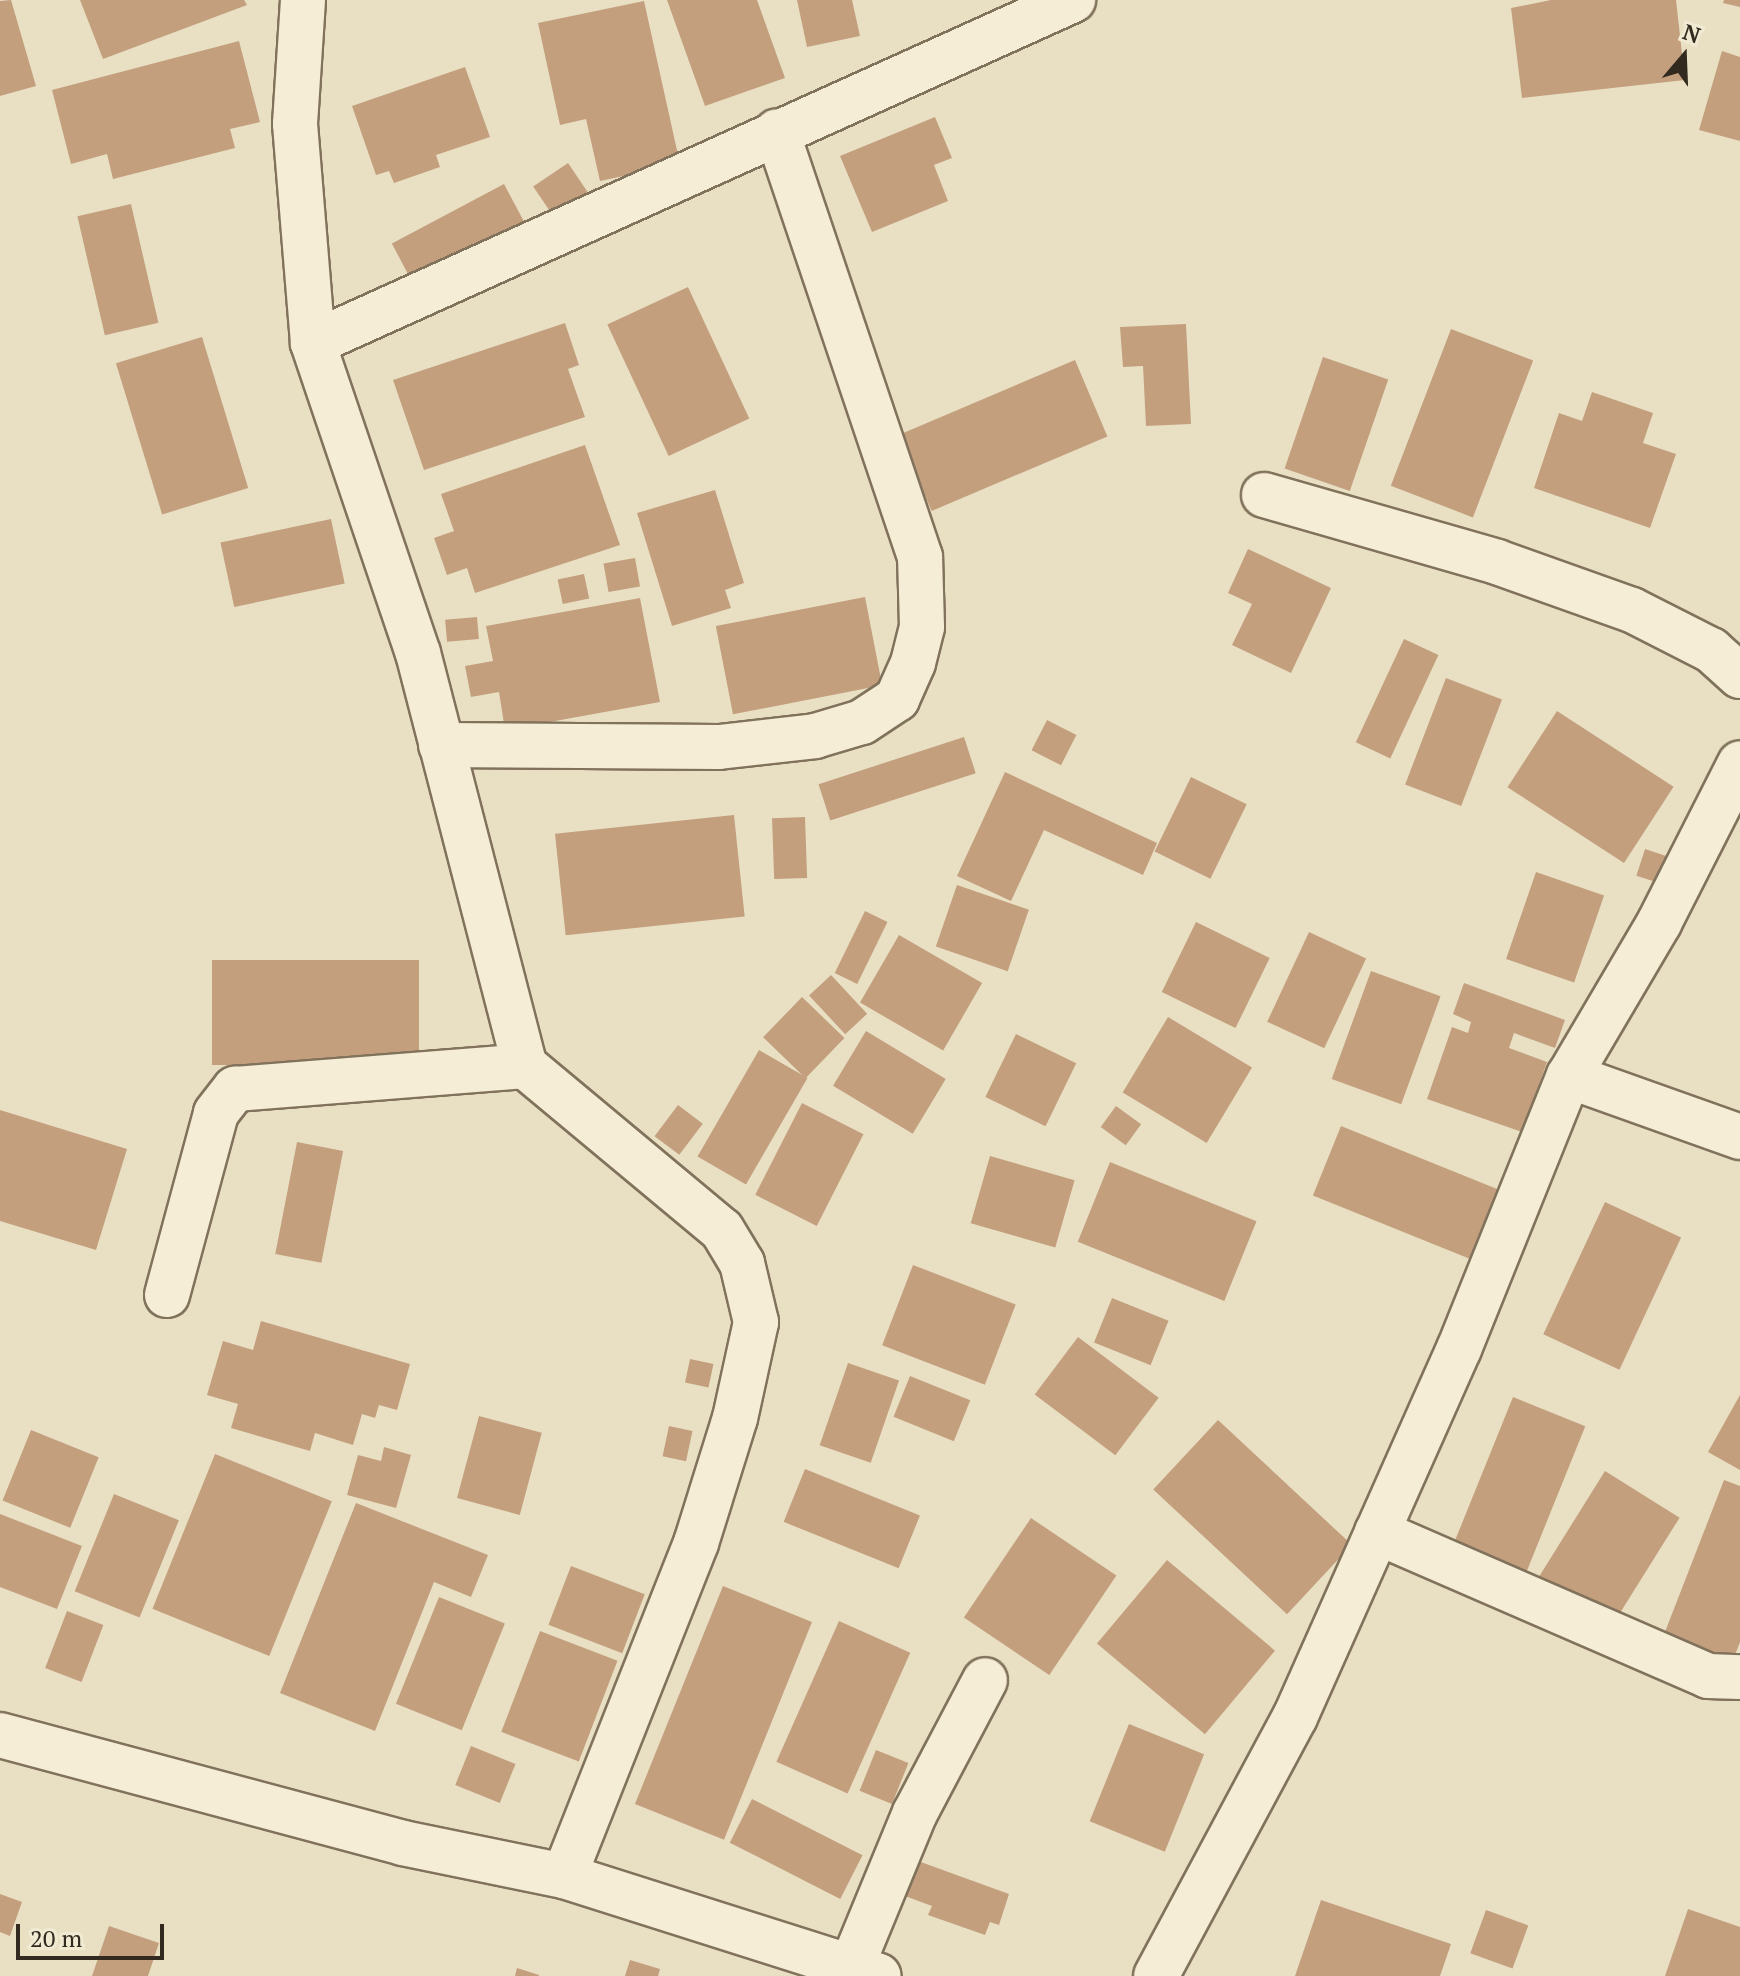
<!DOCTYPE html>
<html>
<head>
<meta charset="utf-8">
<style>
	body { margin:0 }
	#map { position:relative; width:1740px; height:1976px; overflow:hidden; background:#e9e0c4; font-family:"PT Serif",serif }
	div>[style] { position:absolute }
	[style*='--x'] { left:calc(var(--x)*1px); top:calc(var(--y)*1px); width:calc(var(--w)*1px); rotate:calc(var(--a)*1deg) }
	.building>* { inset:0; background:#c39f7e; transform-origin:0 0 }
	.roads { filter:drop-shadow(2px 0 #81725c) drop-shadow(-2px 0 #81725c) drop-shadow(0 2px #81725c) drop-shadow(0 -2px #81725c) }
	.street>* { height:44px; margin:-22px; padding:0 22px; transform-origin:22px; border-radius:22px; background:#f5edd6 }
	span { translate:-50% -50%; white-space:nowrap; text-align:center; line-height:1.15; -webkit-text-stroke:6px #f1ead2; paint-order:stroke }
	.north { position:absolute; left:1644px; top:16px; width:80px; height:80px; -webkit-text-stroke:6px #f1ead2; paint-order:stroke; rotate:19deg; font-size:22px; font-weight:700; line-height:32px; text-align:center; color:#332a1f }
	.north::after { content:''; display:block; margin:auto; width:28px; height:36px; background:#332a1f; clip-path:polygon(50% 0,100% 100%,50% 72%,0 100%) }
	.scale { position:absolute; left:16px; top:1924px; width:148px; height:36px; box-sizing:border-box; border:4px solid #332a1f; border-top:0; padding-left:10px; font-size:24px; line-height:28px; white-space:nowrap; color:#332a1f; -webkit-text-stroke:6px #f1ead2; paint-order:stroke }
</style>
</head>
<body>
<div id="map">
	<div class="building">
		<div style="clip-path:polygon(11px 0,36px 86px,0 96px,0 1px)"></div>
		<div style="clip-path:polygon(80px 0,244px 0,247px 5px,103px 59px)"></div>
		<div style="clip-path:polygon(667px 0,757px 0,785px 78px,705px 106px)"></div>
		<div style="clip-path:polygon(797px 0,852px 0,860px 36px,807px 47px)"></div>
		<div style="clip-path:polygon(1551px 0,1676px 0,1685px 80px,1522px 98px,1511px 8px)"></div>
		<div style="clip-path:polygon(1724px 0,1740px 0,1740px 7px,1723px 3px)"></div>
		<div style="clip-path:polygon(644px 1px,680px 164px,600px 181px,586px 119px,560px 125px,538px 23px)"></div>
		<div style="clip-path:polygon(239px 41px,260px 122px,230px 129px,235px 148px,113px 179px,107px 154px,71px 164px,52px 90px)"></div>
		<div style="clip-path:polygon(1722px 51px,1740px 57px,1740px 141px,1699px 130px)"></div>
		<div style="clip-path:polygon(465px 67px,490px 137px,436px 155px,440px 167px,394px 183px,389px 171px,376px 175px,352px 106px)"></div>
		<div style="clip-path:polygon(935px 117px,952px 158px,934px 165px,948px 201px,872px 232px,840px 156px)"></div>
		<div style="left:568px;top:163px;width:36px;height:42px;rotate:56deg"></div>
		<div style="left:504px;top:184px;width:53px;height:127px;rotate:62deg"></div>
		<div style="left:131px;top:204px;width:122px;height:55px;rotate:77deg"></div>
		<div style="left:688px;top:287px;width:145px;height:89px;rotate:65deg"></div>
		<div style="clip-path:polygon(565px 323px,579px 365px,568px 369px,585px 417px,424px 470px,393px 380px)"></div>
		<div style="clip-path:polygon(1186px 324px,1191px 424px,1146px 426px,1143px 366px,1123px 367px,1120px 327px)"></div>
		<div style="left:1451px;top:329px;width:88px;height:168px;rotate:21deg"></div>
		<div style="left:202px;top:337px;width:158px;height:90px;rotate:73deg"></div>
		<div style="left:1323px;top:357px;width:69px;height:118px;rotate:19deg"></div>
		<div style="left:1075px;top:360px;width:83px;height:191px;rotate:67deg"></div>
		<div style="clip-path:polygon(1592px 392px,1653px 413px,1643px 443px,1676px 454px,1650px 528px,1534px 488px,1559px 413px,1582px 421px)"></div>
		<div style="clip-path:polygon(585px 445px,620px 545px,475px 593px,467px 568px,447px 575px,434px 538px,454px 531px,441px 494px)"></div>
		<div style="clip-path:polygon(715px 490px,744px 583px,725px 590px,731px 608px,672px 626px,637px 513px)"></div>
		<div style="left:331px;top:519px;width:66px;height:113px;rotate:78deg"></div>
		<div style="clip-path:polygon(1248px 549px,1331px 588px,1291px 673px,1232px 645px,1252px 604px,1228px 593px)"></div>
		<div style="left:635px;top:558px;width:29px;height:32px;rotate:80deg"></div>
		<div style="left:584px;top:574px;width:25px;height:27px;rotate:78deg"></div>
		<div style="left:865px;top:597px;width:90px;height:152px;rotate:79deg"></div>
		<div style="clip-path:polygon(640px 598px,660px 702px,505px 730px,499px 692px,471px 697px,465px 666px,493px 661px,486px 626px)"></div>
		<div style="left:477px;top:617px;width:22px;height:32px;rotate:85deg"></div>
		<div style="left:1404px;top:639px;width:38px;height:114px;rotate:25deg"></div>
		<div style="left:1446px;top:678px;width:60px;height:114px;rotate:21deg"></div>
		<div style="left:1557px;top:711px;width:139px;height:91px;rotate:33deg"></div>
		<div style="left:1047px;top:720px;width:33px;height:34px;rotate:27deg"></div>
		<div style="left:964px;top:737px;width:38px;height:153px;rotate:72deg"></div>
		<div style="clip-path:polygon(1005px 772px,1157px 843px,1143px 875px,1044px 830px,1011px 901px,957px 876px)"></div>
		<div style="left:1191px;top:777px;width:62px;height:83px;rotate:26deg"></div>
		<div style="left:734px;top:815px;width:102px;height:180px;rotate:84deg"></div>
		<div style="left:805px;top:817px;width:61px;height:33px;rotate:88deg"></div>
		<div style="left:1645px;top:849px;width:28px;height:28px;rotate:18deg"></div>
		<div style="left:1536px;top:872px;width:72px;height:92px;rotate:19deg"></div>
		<div style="left:957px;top:885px;width:76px;height:65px;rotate:19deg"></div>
		<div style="left:865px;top:911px;width:25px;height:69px;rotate:26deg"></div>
		<div style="left:1196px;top:922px;width:82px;height:78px;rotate:26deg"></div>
		<div style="left:1309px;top:932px;width:63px;height:99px;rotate:25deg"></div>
		<div style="left:899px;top:935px;width:96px;height:78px;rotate:30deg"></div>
		<div style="left:212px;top:960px;width:207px;height:105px"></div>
		<div style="left:1371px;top:971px;width:74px;height:115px;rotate:20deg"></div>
		<div style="left:831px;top:975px;width:53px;height:30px;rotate:47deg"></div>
		<div style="clip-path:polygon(1464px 983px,1565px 1020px,1555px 1048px,1514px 1033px,1509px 1048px,1547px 1062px,1522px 1132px,1427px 1099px,1452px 1027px,1468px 1033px,1471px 1022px,1453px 1014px)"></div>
		<div style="left:802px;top:997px;width:59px;height:56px;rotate:44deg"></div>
		<div style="left:1168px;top:1017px;width:98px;height:88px;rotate:31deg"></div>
		<div style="left:866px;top:1031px;width:93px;height:64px;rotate:31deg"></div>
		<div style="left:1016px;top:1034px;width:67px;height:70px;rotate:26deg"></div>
		<div style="left:759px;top:1050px;width:56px;height:123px;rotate:30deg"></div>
		<div style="left:802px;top:1103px;width:69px;height:103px;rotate:27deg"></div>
		<div style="left:678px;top:1105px;width:31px;height:39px;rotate:37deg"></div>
		<div style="left:1116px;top:1106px;width:31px;height:26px;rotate:36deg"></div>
		<div style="clip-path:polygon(0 1110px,127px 1149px,96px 1250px,0 1221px)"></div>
		<div style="left:1341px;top:1126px;width:169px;height:75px;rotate:22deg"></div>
		<div style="left:297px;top:1142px;width:47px;height:114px;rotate:11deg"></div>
		<div style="left:990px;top:1156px;width:88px;height:70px;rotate:16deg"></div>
		<div style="left:1110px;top:1162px;width:158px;height:86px;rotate:22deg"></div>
		<div style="left:1605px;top:1202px;width:84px;height:146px;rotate:25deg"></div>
		<div style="left:913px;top:1265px;width:110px;height:86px;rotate:21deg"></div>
		<div style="left:1112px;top:1298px;width:61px;height:48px;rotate:22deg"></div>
		<div style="clip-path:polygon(261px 1321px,410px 1364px,397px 1410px,379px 1405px,375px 1418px,362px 1414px,353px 1445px,315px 1433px,310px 1451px,231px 1428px,238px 1404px,207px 1395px,223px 1341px,253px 1350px)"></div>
		<div style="left:1078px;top:1337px;width:101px;height:72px;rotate:37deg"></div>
		<div style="left:690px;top:1359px;width:24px;height:24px;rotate:12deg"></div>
		<div style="left:848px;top:1363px;width:54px;height:87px;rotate:19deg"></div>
		<div style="left:910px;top:1376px;width:65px;height:44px;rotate:22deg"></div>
		<div style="clip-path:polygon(1740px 1395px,1740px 1470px,1708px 1452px)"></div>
		<div style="left:1513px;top:1397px;width:78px;height:172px;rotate:22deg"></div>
		<div style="left:479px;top:1416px;width:65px;height:85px;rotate:15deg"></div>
		<div style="left:1218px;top:1420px;width:183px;height:95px;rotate:43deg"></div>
		<div style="left:669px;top:1426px;width:24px;height:31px;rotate:12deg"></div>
		<div style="left:31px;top:1430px;width:73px;height:76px;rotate:22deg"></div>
		<div style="clip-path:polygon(384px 1447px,411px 1455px,396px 1508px,347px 1495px,358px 1455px,381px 1461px)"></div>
		<div style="left:215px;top:1454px;width:126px;height:167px;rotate:22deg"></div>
		<div style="left:805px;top:1469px;width:124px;height:57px;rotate:22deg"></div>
		<div style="left:1605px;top:1471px;width:88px;height:124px;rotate:32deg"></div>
		<div style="clip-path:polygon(1724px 1480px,1740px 1486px,1740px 1642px,1732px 1663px,1663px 1637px)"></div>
		<div style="left:114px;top:1494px;width:70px;height:105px;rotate:22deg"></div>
		<div style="clip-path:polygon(356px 1503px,488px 1555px,471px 1597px,434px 1582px,375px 1731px,280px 1693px)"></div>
		<div style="clip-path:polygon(0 1514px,82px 1546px,57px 1609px,0 1587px)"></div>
		<div style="left:1031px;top:1518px;width:103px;height:120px;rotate:34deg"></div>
		<div style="left:1167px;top:1560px;width:141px;height:109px;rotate:40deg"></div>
		<div style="left:571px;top:1566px;width:79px;height:63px;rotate:21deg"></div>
		<div style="left:723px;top:1586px;width:96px;height:235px;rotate:22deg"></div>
		<div style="left:439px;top:1597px;width:71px;height:115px;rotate:22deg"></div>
		<div style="left:67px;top:1611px;width:39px;height:61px;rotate:21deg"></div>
		<div style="left:839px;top:1621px;width:78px;height:154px;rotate:24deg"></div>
		<div style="left:540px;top:1631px;width:83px;height:108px;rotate:21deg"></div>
		<div style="left:1129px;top:1724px;width:81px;height:105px;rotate:22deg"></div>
		<div style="left:471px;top:1746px;width:48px;height:42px;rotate:22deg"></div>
		<div style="left:876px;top:1750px;width:35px;height:44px;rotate:22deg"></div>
		<div style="left:752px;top:1799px;width:124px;height:49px;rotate:27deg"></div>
		<div style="clip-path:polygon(907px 1857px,1009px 1894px,999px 1925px,990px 1922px,985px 1935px,928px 1915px,932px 1906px,894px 1892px)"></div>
		<div style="clip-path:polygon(0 1894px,22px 1902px,10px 1936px,0 1932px)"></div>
		<div style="clip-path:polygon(1321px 1900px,1451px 1944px,1440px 1976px,1295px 1976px)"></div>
		<div style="clip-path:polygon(1688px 1909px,1740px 1927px,1740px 1976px,1665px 1976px)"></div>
		<div style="left:1486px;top:1910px;width:45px;height:46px;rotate:20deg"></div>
		<div style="clip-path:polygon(109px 1926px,159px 1943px,148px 1976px,92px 1976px)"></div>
		<div style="clip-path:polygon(630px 1960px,660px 1969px,658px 1976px,625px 1976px)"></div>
		<div style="clip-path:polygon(517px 1968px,539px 1975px,539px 1976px,515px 1976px)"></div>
	</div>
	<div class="roads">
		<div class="street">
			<div style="--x:303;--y:0;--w:124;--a:93.7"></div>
			<div style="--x:295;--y:124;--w:220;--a:85.3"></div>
			<div style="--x:313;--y:343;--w:327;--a:71.3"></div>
			<div style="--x:418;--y:653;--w:427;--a:75.5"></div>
			<div style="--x:525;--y:1066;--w:256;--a:39.8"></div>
			<div style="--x:722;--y:1230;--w:39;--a:59"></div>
			<div style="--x:742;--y:1263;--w:61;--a:76.7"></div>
			<div style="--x:756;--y:1322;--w:98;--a:102.3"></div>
			<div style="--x:735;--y:1418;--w:131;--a:107.3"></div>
			<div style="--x:696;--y:1543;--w:358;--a:111.6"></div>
			<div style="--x:313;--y:343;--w:834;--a:-24.29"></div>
			<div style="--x:1264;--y:495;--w:242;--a:16"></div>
			<div style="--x:1497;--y:562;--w:143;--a:19.6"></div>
			<div style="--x:1632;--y:610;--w:89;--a:26.9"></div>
			<div style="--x:1711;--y:650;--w:39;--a:42"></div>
			<div style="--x:441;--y:745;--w:278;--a:0.4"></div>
			<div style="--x:719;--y:747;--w:97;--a:-6.5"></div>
			<div style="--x:815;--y:736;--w:49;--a:-16.6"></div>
			<div style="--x:862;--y:722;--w:42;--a:-33.3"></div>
			<div style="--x:897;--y:699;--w:39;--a:-66"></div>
			<div style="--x:913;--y:663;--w:37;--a:-76"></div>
			<div style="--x:922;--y:627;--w:70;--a:-91.6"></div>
			<div style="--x:920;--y:557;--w:449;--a:-108.6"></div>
			<div style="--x:1569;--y:1076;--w:182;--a:19.6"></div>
			<div style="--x:167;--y:1295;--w:188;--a:-74.9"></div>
			<div style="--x:216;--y:1113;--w:31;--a:-52"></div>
			<div style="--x:235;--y:1089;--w:291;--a:-4.5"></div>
			<div style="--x:1377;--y:1532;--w:361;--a:23.5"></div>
			<div style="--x:1708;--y:1676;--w:32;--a:2"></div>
			<div style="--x:0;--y:1735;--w:417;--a:15"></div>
			<div style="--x:403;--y:1843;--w:164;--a:11.6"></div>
			<div style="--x:564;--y:1876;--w:330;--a:17.6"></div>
			<div style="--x:851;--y:1968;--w:168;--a:-67.6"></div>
			<div style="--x:915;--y:1813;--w:150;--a:-62.2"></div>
			<div style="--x:1156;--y:1976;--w:294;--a:-61.8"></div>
			<div style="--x:1295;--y:1717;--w:403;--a:-66"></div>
			<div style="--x:1459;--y:1349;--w:294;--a:-68.1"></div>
			<div style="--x:1569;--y:1076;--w:178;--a:-59.5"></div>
			<div style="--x:1659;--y:923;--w:179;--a:-63.1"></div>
		</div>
	</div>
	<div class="north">N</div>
	<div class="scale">20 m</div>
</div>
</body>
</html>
